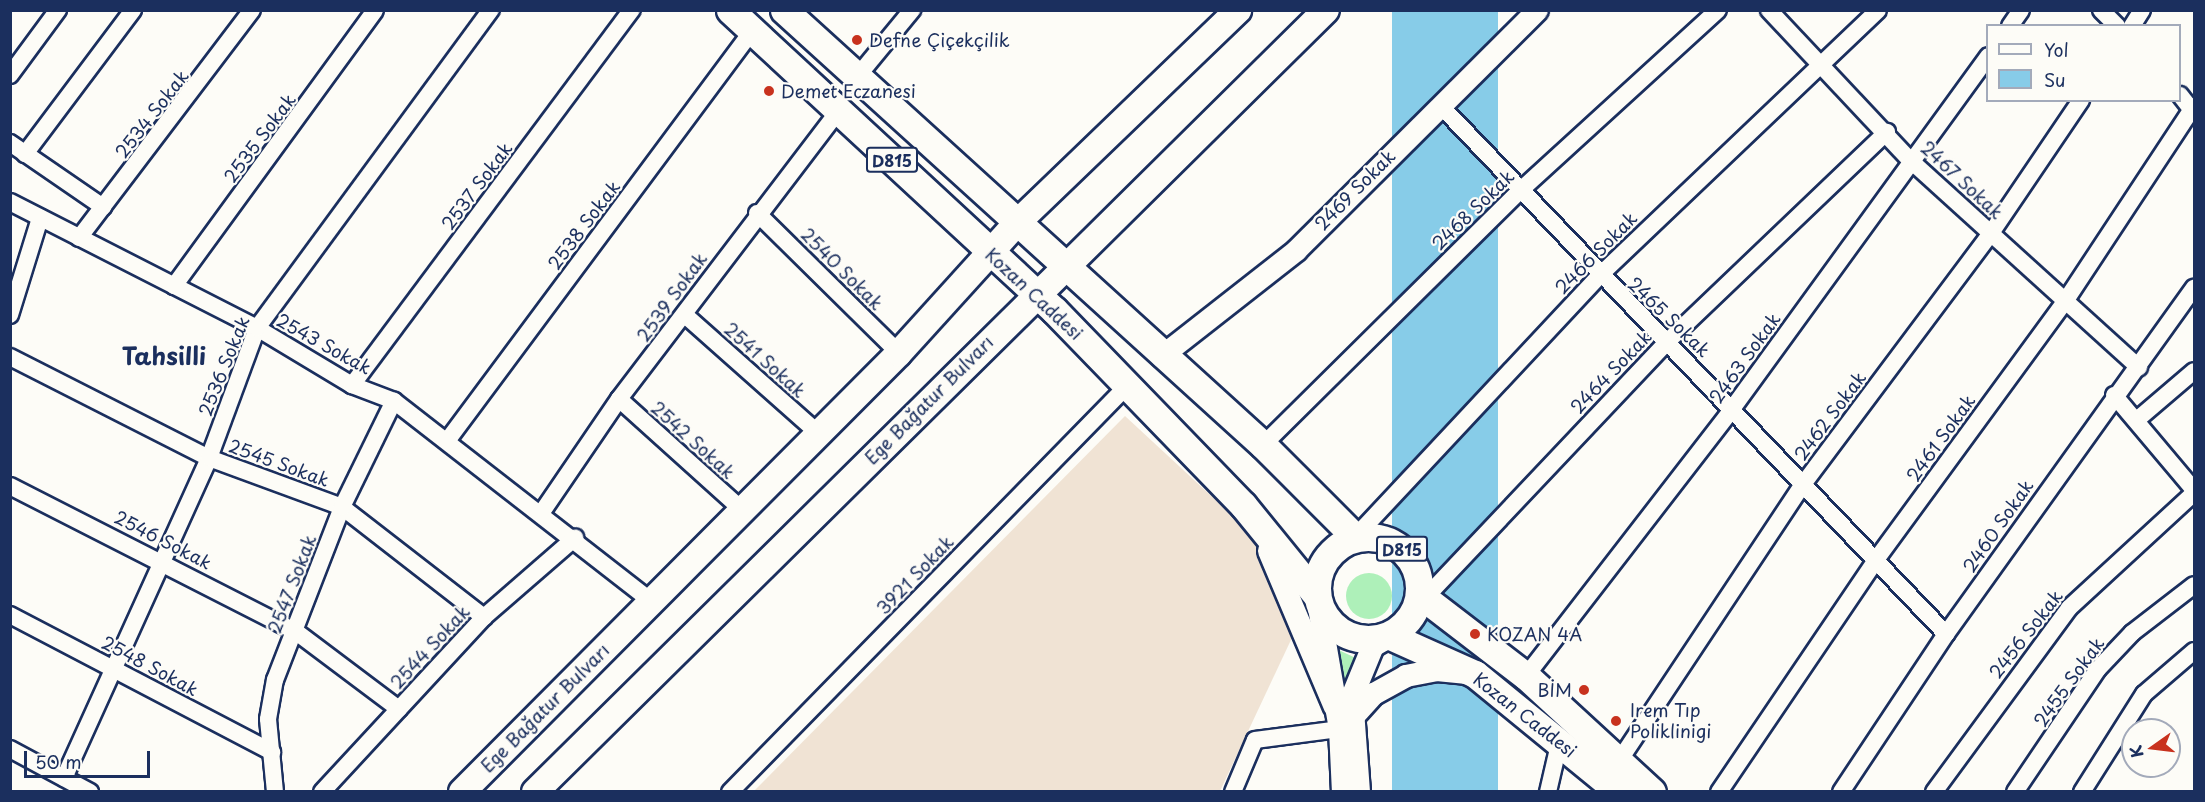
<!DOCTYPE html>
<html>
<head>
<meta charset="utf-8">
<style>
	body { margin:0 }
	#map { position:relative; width:2205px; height:802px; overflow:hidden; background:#fdfcf7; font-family:"Playpen Sans",sans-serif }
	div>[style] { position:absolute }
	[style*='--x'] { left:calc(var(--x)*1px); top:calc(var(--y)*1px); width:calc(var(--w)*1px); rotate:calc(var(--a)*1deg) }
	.built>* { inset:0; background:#f0e3d4 }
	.green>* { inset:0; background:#aef0b9 }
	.round { border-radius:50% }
	.water>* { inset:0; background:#87cce8; transform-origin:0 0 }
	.roads { filter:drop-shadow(2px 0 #1b2f5e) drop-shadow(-2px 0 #1b2f5e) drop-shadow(0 2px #1b2f5e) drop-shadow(0 -2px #1b2f5e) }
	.minor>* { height:16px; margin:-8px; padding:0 8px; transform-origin:8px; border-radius:8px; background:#fdfcf7 }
	.tertiary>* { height:21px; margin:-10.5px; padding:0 10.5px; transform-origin:10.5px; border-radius:10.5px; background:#fdfcf7 }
	.secondary>* { height:22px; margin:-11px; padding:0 11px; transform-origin:11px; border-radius:11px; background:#fdfcf7 }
	.primary>* { height:26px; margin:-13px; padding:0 13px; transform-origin:13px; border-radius:13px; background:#fdfcf7 }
	.trunk>* { height:27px; margin:-13.5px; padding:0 13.5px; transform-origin:13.5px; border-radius:13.5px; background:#fdfcf7 }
	.trunk>.ring { margin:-13.5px; padding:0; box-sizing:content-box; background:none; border:27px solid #fdfcf7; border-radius:50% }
	.dots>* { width:16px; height:16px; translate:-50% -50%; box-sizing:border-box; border:3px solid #fdfcf7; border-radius:50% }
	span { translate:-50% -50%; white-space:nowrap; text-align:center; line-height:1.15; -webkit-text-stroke:4.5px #fdfcf7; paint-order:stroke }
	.shield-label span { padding:2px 4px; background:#fdfcf7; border:2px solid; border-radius:4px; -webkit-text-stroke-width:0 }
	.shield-label { font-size:16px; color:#1b2f5e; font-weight:700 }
	.poi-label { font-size:18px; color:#1b2f5e }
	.left { translate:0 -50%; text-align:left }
	.right { translate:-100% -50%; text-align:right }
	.street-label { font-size:18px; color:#1b2f5e }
	.district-label { font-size:24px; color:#1b2f5e; font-weight:700 }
	.frame { position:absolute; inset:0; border:12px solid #1b2f5e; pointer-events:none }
	.legend { position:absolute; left:1986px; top:24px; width:195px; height:78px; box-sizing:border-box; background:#fdfcf7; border:2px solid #a3aaba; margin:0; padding:8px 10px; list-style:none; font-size:18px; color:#1b2f5e }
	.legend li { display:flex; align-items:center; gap:12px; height:30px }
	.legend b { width:30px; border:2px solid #a3aaba }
	.north { position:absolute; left:2121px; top:718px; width:60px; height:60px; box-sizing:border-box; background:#fdfcf7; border:2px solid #a3aaba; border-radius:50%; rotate:256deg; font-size:16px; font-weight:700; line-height:24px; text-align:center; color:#1b2f5e }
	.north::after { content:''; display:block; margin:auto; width:21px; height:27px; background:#c8321e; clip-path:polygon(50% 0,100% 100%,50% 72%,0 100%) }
	.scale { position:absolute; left:24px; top:751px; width:126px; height:27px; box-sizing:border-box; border:3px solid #1b2f5e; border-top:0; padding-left:8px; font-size:18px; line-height:21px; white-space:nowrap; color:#1b2f5e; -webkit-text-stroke:4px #fdfcf7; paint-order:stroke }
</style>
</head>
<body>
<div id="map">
	<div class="built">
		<div style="clip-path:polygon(1125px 416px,1262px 543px,1298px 625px,1220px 791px,753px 792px)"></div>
	</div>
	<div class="green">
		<div class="round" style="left:1346px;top:573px;width:46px;height:46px"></div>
		<div style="clip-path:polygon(1328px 645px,1360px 660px,1344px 704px)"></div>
	</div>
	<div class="water">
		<div style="left:1392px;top:11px;width:106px;height:1114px"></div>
	</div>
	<div class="roads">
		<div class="minor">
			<div style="--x:1769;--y:10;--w:206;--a:46.8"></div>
			<div style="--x:1910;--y:160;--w:309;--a:42.2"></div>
			<div style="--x:2101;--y:10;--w:23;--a:45"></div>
			<div style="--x:2010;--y:26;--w:19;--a:-55"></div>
			<div style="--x:2132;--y:26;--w:19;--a:-58"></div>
			<div style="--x:10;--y:75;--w:81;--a:-53.6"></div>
			<div style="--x:857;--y:77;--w:87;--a:-50.6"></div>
			<div style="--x:2180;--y:95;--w:23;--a:52"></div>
			<div style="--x:1440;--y:105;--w:732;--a:46.27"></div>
			<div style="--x:10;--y:143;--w:113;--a:34.5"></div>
			<div style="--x:25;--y:154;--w:180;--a:-53.1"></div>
			<div style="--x:10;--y:202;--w:277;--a:27"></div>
			<div style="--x:257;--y:328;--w:111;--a:31"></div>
			<div style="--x:352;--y:385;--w:45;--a:20.9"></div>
			<div style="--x:394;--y:401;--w:326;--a:37.9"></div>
			<div style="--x:757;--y:213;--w:199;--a:44.6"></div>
			<div style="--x:79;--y:238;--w:286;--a:-52.8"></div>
			<div style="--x:174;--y:286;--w:341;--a:-53.9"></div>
			<div style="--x:10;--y:315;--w:102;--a:-72.8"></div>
			<div style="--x:685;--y:315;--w:179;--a:41.6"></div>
			<div style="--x:10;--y:357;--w:223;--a:26.9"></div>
			<div style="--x:209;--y:458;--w:142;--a:20.2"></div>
			<div style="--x:342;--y:507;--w:180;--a:37.8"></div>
			<div style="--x:352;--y:385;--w:468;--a:-53.3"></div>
			<div style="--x:2114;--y:395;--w:124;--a:49.9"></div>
			<div style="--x:619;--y:399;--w:164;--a:42"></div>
			<div style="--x:2139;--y:418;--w:72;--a:-40.5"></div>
			<div style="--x:447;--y:441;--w:511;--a:-53.35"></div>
			<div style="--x:1263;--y:445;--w:366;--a:-44.7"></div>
			<div style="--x:1523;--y:188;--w:264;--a:-42.4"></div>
			<div style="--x:10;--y:486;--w:320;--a:27"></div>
			<div style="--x:295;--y:631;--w:130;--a:36.9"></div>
			<div style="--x:542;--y:512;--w:137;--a:-55.7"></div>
			<div style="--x:619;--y:399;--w:363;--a:-52.7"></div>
			<div style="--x:1355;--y:537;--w:357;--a:-46.9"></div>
			<div style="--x:1599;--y:276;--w:385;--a:-43.6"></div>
			<div style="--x:1425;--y:598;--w:354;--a:-46.6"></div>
			<div style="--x:1668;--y:341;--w:303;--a:-43.7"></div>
			<div style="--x:10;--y:615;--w:296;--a:27.6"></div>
			<div style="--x:1526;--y:676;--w:337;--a:-52.3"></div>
			<div style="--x:1732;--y:409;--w:436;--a:-54"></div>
			<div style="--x:10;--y:749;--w:91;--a:28.3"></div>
			<div style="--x:1619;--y:761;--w:329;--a:-56.4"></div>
			<div style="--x:1801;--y:487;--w:317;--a:-53.2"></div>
			<div style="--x:1991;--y:233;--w:161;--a:-55.9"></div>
			<div style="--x:64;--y:778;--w:351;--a:-65.6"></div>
			<div style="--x:209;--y:458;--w:139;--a:-69.7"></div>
			<div style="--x:257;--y:328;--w:395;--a:-53.7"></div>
			<div style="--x:275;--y:792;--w:73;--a:-95.5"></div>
			<div style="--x:268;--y:719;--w:40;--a:-80"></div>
			<div style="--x:275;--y:680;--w:186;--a:-68.8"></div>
			<div style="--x:342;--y:507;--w:118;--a:-63.9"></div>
			<div style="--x:322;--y:792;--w:238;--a:-47.2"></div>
			<div style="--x:484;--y:617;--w:121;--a:-41"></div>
			<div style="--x:730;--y:792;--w:569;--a:-45.64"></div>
			<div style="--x:1233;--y:792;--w:56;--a:-67.1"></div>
			<div style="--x:1255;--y:740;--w:86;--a:-7.4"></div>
			<div style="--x:1548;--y:792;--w:53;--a:-77"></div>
			<div style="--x:1719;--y:792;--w:284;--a:-55.9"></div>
			<div style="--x:1878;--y:557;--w:318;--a:-53.8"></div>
			<div style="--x:2066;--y:300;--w:232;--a:-56.6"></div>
			<div style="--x:1841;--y:792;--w:190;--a:-56.4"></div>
			<div style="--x:1946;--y:634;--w:426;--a:-54.4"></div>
			<div style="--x:1934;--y:792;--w:228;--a:-53.7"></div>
			<div style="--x:2069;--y:608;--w:170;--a:-42.6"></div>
			<div style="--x:2015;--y:792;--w:148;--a:-56"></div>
			<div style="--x:2098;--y:669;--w:50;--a:-46.6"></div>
			<div style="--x:2132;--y:633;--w:78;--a:-37.7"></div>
			<div style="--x:2082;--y:792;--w:116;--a:-57.7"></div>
			<div style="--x:2144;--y:694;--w:66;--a:-40.7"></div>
		</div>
		<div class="tertiary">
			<div style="--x:1161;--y:356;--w:172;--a:-38.1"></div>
			<div style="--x:1296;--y:250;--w:340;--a:-44.9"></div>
		</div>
		<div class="secondary">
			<div style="--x:1269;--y:551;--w:169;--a:67.1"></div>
			<div style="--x:1317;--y:596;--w:135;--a:80.2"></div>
			<div style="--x:1340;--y:729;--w:63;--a:87.3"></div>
			<div style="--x:1353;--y:717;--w:31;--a:-48"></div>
			<div style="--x:1374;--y:694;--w:37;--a:-29"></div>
			<div style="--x:1406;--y:676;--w:32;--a:-11"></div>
			<div style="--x:1437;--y:670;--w:28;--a:6"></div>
			<div style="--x:1359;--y:792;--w:95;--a:-94.2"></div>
			<div style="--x:1352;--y:697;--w:55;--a:-67.6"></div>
			<div style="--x:1373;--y:646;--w:20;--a:-30"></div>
		</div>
		<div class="primary">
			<div style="--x:462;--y:792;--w:619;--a:-45.13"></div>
			<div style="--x:899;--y:353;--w:176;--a:-47.8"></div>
			<div style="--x:1017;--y:223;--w:307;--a:-43.9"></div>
			<div style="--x:535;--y:792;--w:1112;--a:-44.67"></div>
		</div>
		<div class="trunk">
			<div style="--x:730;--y:10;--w:442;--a:42.8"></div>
			<div style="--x:1054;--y:310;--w:272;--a:45.9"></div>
			<div style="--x:1243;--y:505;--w:117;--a:50.9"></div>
			<div style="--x:784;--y:10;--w:647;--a:42.24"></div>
			<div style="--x:1263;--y:445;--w:130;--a:45"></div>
			<div class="ring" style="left:1317px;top:537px;width:75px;height:75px"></div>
			<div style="--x:1419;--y:594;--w:135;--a:37.5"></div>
			<div style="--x:1526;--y:676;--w:171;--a:42.6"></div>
			<div style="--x:1390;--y:636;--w:93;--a:24.1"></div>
			<div style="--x:1475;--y:674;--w:186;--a:39.3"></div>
		</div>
	</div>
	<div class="dots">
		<div style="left:857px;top:40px;background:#c8321e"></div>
		<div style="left:769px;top:91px;background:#c8321e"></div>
		<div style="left:1475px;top:634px;background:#c8321e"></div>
		<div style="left:1584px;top:690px;background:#c8321e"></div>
		<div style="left:1616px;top:721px;background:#c8321e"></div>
	</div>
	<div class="shield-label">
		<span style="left:892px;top:160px">D815</span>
		<span style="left:1402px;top:549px">D815</span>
	</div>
	<div class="poi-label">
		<span class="left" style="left:869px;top:40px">Defne Çiçekçilik</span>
		<span class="left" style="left:781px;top:91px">Demet Eczanesi</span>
		<span class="left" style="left:1487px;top:634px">KOZAN 4A</span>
		<span class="right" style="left:1572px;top:690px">BİM</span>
		<span class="left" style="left:1630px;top:721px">Irem Tıp<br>Poliklinigi</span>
	</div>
	<div class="street-label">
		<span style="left:152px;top:114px;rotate:-52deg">2534 Sokak</span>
		<span style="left:260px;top:138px;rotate:-53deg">2535 Sokak</span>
		<span style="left:1962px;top:180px;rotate:43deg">2467 Sokak</span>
		<span style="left:477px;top:186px;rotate:-53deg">2537 Sokak</span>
		<span style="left:1355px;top:190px;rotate:-45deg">2469 Sokak</span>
		<span style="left:1473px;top:210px;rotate:-44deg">2468 Sokak</span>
		<span style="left:584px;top:225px;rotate:-53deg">2538 Sokak</span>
		<span style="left:1596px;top:253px;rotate:-45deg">2466 Sokak</span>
		<span style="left:842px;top:269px;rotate:45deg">2540 Sokak</span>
		<span style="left:1034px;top:294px;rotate:43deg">Kozan Caddesi</span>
		<span style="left:672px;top:297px;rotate:-54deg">2539 Sokak</span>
		<span style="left:1669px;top:317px;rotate:44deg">2465 Sokak</span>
		<span style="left:324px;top:344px;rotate:29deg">2543 Sokak</span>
		<span style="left:1745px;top:358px;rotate:-54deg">2463 Sokak</span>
		<span style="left:765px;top:360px;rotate:42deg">2541 Sokak</span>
		<span style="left:224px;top:366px;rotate:-68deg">2536 Sokak</span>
		<span style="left:1611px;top:372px;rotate:-46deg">2464 Sokak</span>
		<span style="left:929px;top:400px;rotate:-45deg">Ege Bağatur Bulvarı</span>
		<span style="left:1830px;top:416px;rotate:-53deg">2462 Sokak</span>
		<span style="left:1941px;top:438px;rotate:-54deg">2461 Sokak</span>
		<span style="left:693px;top:440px;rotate:42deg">2542 Sokak</span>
		<span style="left:279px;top:463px;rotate:20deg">2545 Sokak</span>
		<span style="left:1998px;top:526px;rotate:-55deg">2460 Sokak</span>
		<span style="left:163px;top:540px;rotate:27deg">2546 Sokak</span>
		<span style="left:915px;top:575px;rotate:-46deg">3921 Sokak</span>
		<span style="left:292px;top:584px;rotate:-69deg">2547 Sokak</span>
		<span style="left:2026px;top:634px;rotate:-52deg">2456 Sokak</span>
		<span style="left:430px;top:647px;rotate:-47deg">2544 Sokak</span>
		<span style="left:150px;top:666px;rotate:28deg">2548 Sokak</span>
		<span style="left:2069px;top:682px;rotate:-54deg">2455 Sokak</span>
		<span style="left:545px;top:708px;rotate:-45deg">Ege Bağatur Bulvarı</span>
		<span style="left:1525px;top:715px;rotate:38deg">Kozan Caddesi</span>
	</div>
	<div class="district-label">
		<span style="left:164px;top:356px">Tahsilli</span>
	</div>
	<div class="frame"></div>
	<ul class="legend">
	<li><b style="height:8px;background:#fdfcf7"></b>Yol</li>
	<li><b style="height:16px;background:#87cce8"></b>Su</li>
	</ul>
	<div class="north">K</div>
	<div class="scale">50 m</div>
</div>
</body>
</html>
